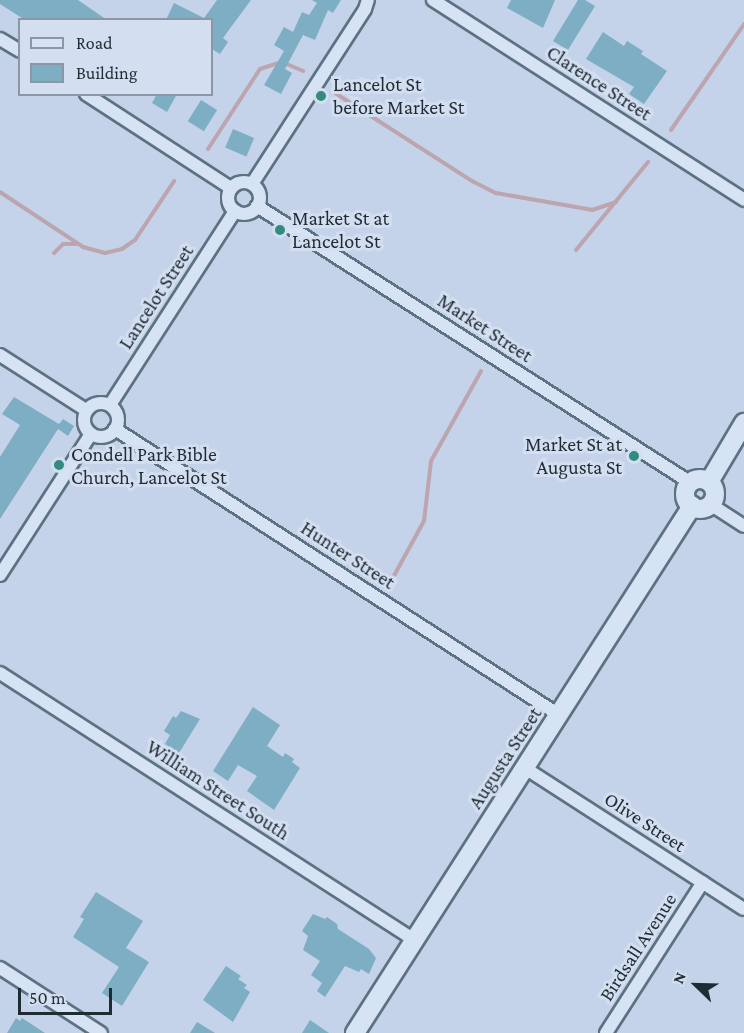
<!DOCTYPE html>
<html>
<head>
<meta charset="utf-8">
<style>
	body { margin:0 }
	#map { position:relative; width:744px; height:1033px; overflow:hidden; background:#c4d3e9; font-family:"Crimson Pro",serif }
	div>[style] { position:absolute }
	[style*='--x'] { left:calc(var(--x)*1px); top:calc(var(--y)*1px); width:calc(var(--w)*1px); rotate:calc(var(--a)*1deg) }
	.stream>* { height:4px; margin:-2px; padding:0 2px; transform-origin:2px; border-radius:2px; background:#bca5af }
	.building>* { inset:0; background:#7eaec3; transform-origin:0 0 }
	.roads { filter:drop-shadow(2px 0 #5d7281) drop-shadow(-2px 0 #5d7281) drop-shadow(0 2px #5d7281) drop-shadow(0 -2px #5d7281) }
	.street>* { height:12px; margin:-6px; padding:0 6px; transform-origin:6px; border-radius:6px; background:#d6e3f5 }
	.street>.ring { margin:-6px; padding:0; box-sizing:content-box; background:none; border:12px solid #d6e3f5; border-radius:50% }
	.secondary>* { height:18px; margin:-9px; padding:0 9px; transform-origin:9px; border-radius:9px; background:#d6e3f5 }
	.secondary>.ring { margin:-9px; padding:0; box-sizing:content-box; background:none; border:18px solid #d6e3f5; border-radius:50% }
	.dots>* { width:16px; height:16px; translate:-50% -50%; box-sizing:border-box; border:3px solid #d3dff1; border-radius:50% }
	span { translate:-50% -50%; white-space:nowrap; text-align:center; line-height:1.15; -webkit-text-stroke:6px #d3dff1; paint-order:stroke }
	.street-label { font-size:20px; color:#1f2c33 }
	.poi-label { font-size:20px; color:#1f2c33 }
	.left { translate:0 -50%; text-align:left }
	.right { translate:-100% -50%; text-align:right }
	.legend { position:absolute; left:18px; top:18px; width:195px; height:78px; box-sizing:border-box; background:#d3dff1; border:2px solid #8b97a5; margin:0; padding:8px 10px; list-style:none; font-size:18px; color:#1f2c33 }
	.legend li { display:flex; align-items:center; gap:12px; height:30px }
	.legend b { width:30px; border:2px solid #8b97a5 }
	.north { position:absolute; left:666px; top:955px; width:60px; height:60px; -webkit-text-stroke:4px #d3dff1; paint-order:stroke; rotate:293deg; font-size:16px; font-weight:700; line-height:24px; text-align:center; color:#1f2c33 }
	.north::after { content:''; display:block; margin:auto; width:21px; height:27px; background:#1f2c33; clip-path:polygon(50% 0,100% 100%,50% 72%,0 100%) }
	.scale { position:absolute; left:18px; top:988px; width:94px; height:27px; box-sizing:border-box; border:3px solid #1f2c33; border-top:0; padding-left:8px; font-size:18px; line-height:21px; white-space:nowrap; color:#1f2c33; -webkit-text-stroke:4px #d3dff1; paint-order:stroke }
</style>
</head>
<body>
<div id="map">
	<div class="stream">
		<div style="--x:335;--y:93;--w:163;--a:32.7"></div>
		<div style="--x:472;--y:181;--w:27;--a:27"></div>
		<div style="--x:496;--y:193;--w:97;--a:10"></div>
		<div style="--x:592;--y:210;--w:25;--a:-18"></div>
		<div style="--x:671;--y:130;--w:129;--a:-55.4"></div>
		<div style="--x:208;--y:149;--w:95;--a:-57"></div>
		<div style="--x:260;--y:69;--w:23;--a:-18"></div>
		<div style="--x:282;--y:62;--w:23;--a:23"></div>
		<div style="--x:0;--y:192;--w:100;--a:33.5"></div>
		<div style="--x:83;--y:247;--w:23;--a:15"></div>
		<div style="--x:105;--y:253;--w:17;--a:-13"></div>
		<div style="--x:122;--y:249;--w:16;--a:-35"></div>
		<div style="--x:135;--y:240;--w:71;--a:-56.5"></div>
		<div style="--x:576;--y:250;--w:114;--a:-50.7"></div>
		<div style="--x:54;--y:253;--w:13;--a:-45"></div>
		<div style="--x:63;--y:244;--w:13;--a:0"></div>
		<div style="--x:390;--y:583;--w:71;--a:-61.3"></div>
		<div style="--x:424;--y:521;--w:60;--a:-83.3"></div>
		<div style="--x:431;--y:461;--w:103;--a:-60.9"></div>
	</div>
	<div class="building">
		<div style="clip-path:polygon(0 0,78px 0,107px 20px,25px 20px,0 4px)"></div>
		<div style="clip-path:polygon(217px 0,251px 0,223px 38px,228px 42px,220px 54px,212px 49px,212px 20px,166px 20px,174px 3px,204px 18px)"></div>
		<div style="clip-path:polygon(312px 0,341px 0,333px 13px,328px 10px,315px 40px,303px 35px,285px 69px,292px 73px,281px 94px,264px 85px,284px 51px,274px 45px,284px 27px,293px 32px,302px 12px,309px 15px,317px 3px)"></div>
		<div style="clip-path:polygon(511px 0,555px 0,543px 28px,507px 8px)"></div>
		<div style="clip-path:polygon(578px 0,585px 0,595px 6px,568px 50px,553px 41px)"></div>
		<div style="clip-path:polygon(603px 32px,624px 46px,627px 41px,643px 51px,641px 54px,667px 71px,644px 104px,629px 94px,634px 87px,586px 59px)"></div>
		<div style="clip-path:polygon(157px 94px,177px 94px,167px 112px,152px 103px)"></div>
		<div style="left:201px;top:100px;width:19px;height:25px;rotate:32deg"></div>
		<div style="left:233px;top:129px;width:23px;height:20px;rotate:23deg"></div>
		<div style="clip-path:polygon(14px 397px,59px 424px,63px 419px,74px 426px,68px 436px,58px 429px,0 519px,0 457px,20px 425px,2px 414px)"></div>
		<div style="clip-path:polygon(253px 707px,280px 725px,267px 746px,283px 757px,285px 753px,294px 759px,292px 762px,300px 768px,274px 810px,247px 791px,257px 776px,238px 765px,228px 781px,213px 771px)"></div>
		<div style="clip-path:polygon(181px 711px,200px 719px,179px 753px,165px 744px,170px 735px,164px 731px,173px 716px,176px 718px)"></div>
		<div style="clip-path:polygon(96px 892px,143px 921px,126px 948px,149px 962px,122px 1006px,102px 993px,119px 967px,73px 937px,84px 919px,80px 917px)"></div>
		<div style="clip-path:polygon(313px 914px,325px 919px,327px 917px,337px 924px,338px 929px,369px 949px,376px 958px,369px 974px,361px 969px,359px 972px,345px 966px,325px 997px,317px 991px,322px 983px,311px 975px,320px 961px,303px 950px,308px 936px,302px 931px)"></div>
		<div style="clip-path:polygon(226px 966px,241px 976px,238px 979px,247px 985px,244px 988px,250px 992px,233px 1022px,203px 1000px)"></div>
		<div style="clip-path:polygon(16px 1018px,20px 1021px,22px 1018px,45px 1033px,7px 1033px)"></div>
		<div style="clip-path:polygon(310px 1020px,329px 1033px,302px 1033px)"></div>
		<div style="clip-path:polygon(197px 1022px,215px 1033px,190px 1033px)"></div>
	</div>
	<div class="roads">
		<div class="street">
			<div style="--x:433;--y:0;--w:370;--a:32.7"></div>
			<div style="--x:0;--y:39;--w:23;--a:31"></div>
			<div style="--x:86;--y:94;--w:173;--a:33"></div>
			<div class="ring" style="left:228px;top:182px;width:20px;height:20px"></div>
			<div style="--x:252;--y:184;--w:208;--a:-57.1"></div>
			<div style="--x:365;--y:9;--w:9;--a:-72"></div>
			<div style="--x:257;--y:206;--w:515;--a:32.55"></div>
			<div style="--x:0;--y:355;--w:102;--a:32.6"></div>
			<div class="ring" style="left:84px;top:403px;width:22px;height:22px"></div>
			<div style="--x:110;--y:405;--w:231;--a:-57.2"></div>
			<div style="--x:115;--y:429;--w:528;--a:32.79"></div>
			<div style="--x:710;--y:504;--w:40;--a:32.9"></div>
			<div style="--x:0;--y:575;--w:168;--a:-57.2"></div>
			<div style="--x:0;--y:673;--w:493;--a:32.8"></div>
			<div style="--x:525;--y:768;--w:260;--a:32.8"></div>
			<div style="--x:0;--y:968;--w:120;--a:32.8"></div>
			<div style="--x:606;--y:1033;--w:179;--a:-57.3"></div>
		</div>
		<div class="secondary">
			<div class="ring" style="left:685px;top:479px;width:12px;height:12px"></div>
			<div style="--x:709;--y:482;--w:69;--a:-59.3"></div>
			<div style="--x:355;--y:1033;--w:626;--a:-57.4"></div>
		</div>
	</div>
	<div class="dots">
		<div style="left:321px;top:96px;background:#338a7f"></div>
		<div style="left:280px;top:230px;background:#338a7f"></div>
		<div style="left:634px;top:456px;background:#338a7f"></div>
		<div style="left:59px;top:465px;background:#338a7f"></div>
	</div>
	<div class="street-label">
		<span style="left:599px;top:83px;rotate:33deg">Clarence Street</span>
		<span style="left:156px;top:297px;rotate:-57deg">Lancelot Street</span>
		<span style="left:485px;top:328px;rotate:33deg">Market Street</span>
		<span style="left:348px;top:555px;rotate:33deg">Hunter Street</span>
		<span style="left:505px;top:758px;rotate:-57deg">Augusta Street</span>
		<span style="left:218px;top:790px;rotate:33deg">William Street South</span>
		<span style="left:645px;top:822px;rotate:33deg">Olive Street</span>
		<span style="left:638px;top:947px;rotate:-57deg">Birdsall Avenue</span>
	</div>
	<div class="poi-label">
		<span class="left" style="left:333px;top:96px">Lancelot St<br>before Market St</span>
		<span class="left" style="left:292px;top:230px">Market St at<br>Lancelot St</span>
		<span class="right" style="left:622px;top:456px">Market St at<br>Augusta St</span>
		<span class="left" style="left:71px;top:466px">Condell Park Bible<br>Church, Lancelot St</span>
	</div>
	<ul class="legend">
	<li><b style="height:8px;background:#d6e3f5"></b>Road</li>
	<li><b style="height:16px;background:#7eaec3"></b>Building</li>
	</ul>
	<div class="north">N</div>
	<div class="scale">50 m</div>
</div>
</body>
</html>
